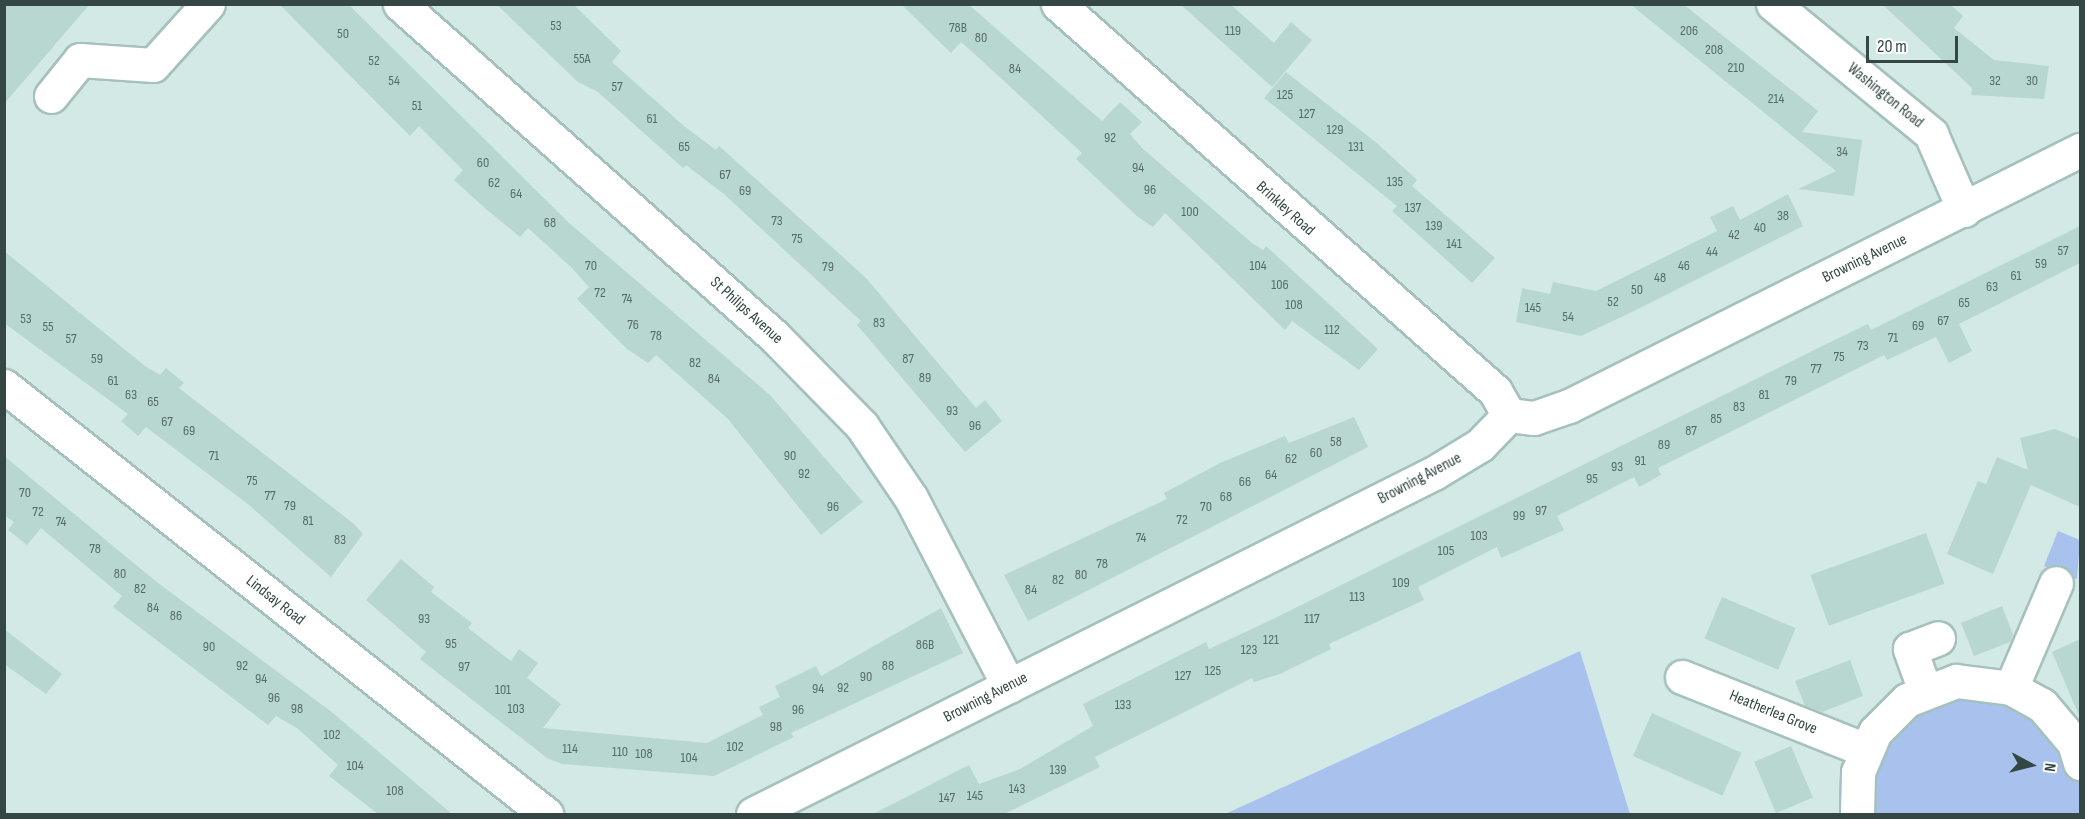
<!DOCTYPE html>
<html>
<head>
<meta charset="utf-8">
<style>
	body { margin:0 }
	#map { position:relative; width:2085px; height:819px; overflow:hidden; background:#e5f4f3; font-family:"Sofia Sans Condensed",sans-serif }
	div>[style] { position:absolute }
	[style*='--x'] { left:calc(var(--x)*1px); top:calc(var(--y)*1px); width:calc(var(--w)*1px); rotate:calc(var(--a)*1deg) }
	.residential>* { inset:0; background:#d2e9e6 }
	.green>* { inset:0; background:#a8c1ed }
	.building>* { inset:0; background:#b9d7d1; transform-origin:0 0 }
	.roads { filter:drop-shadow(2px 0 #a6c1bd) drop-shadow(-2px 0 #a6c1bd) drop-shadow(0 2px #a6c1bd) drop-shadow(0 -2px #a6c1bd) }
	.street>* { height:33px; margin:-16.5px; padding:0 16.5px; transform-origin:16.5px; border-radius:16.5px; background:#fff }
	span { translate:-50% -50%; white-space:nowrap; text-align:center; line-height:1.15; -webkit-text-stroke:4.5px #fff; paint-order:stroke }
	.number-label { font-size:14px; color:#556b67 }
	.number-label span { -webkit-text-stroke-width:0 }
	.street-label { font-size:16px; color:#344744 }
	.frame { position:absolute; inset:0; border:6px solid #344744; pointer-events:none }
	.north { position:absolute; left:2001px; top:735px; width:60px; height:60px; -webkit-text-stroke:4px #fff; paint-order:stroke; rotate:97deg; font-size:16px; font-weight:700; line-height:24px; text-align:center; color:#344744 }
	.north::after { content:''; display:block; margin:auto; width:21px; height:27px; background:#344744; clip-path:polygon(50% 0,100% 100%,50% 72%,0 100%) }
	.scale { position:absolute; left:1866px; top:36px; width:92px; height:27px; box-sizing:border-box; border:3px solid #344744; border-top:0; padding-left:8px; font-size:18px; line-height:21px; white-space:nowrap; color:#344744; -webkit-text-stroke:4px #fff; paint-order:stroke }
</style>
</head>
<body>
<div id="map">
	<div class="residential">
		<div style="clip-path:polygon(5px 5px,2080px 5px,2080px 814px,1630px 814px,1580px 652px,1225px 814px,5px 814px)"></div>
	</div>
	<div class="green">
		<div style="clip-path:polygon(2058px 531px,2080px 540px,2077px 579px,2044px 566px)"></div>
		<div style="clip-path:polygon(1580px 651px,1630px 814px,1225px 814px)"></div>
		<div style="clip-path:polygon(2011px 688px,2080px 763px,2080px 814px,1857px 814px,1855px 795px,1907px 700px)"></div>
	</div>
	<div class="building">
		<div style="clip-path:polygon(4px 4px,90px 4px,4px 104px)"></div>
		<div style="clip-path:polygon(279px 4px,348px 4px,568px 222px,770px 395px,863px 502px,821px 535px,728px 419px,656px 355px,648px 363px,627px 349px,577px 299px,589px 287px,572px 268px,528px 228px,520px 237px,486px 209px,454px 180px,463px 170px,419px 126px,410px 136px)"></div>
		<div style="clip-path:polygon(496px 4px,573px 4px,621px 51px,612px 62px,684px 126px,716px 150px,719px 146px,833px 248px,866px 278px,976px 408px,985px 400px,1002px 421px,965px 452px,857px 325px,861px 321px,725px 195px,686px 165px,683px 168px,598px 92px,578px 82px)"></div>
		<div style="clip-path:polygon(901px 4px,968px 4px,1102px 121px,1120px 102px,1142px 122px,1130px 134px,1142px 148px,1252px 243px,1263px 250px,1266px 246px,1378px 349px,1359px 370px,1292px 321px,1285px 330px,1165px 213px,1153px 227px,1138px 217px,1076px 159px,1082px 153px,979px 58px,961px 42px,951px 53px)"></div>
		<div style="clip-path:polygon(1180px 4px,1230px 4px,1274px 43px,1291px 22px,1312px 40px,1272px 87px)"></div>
		<div style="clip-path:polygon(1630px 4px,1683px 4px,1818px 111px,1802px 132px,1862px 140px,1854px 196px,1798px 189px,1836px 171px)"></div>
		<div style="clip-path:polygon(1882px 4px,1950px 4px,1963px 16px,1954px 28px,1994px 60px,2049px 66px,2044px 99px,1971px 95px,1972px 88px)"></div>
		<div style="clip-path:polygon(1286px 72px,1378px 144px,1417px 180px,1412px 186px,1495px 258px,1472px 283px,1392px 211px,1397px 206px,1264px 98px)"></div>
		<div style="clip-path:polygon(1788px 194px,1803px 226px,1634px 311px,1581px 336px,1516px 322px,1522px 288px,1550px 294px,1553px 282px,1596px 291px,1717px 231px,1710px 217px,1733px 206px,1740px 220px)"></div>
		<div style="clip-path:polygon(2080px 226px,2080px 263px,1959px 324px,1972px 351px,1949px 363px,1936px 337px,1887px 360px,1884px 355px,1658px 468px,1661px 475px,1639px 487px,1634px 477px,1557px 516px,1564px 530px,1501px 558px,1497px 547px,1418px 587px,1424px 600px,1329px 644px,1331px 649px,1280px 674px,1254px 682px,1252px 678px,1095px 757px,1100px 767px,1004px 814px,873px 814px,969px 765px,979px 784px,1020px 769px,1093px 726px,1083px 704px,1206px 642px,1209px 649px,1275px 618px,1820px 347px,1868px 324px,1871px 330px)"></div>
		<div style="clip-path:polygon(4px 251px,145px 366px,160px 375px,166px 368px,184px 383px,179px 388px,354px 524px,363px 534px,331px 577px,249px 505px,146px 427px,138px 436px,121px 421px,128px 414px,4px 323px)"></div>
		<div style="clip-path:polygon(1354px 417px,1368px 447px,1028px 621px,1004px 575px,1167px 499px,1164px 493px,1220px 463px,1285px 436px,1289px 443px)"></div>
		<div style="clip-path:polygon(2055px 429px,2080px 439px,2080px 507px,2031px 485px,1993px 574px,1947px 554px,1978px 481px,1986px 484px,1997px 457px,2028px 470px,2020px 438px)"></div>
		<div style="clip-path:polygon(4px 456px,158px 583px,333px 713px,452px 814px,378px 814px,329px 776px,338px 765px,297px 728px,276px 716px,268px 725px,113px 607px,122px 596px,41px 528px,27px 545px,8px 530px,14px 522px,4px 515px)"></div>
		<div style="left:1926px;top:533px;width:54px;height:123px;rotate:70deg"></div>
		<div style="clip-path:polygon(401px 559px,434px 587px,431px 592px,472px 623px,468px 628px,511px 661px,519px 649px,538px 663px,527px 678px,561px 704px,543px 728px,707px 743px,763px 715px,759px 707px,780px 697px,775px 686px,816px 666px,821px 676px,941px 608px,963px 653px,791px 733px,794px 737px,714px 776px,562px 764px,547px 758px,420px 659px,426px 652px,366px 600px)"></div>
		<div style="left:1722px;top:597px;width:80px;height:45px;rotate:23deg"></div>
		<div style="clip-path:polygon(2002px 606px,2013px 635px,2010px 642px,1974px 656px,1961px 623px)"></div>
		<div style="clip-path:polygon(4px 629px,62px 674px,46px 694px,4px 664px)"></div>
		<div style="clip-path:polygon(2080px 639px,2080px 718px,2052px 652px)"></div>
		<div style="clip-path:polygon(1850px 660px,1863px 696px,1822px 712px,1805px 706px,1795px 681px)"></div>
		<div style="left:1652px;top:713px;width:98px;height:47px;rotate:24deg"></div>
		<div style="left:1791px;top:746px;width:56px;height:40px;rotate:67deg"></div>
	</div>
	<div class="roads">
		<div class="street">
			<div style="--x:400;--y:4;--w:500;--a:41.6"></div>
			<div style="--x:774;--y:336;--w:126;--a:45.6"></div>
			<div style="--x:862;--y:426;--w:87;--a:55.8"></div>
			<div style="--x:911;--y:498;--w:212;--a:62.5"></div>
			<div style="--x:1058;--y:4;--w:584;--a:41.53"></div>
			<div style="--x:1495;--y:391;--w:28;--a:60"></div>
			<div style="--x:1773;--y:4;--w:205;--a:39.4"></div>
			<div style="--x:1931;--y:134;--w:83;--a:66.5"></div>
			<div style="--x:51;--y:96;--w:46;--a:-51.1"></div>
			<div style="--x:80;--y:60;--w:73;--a:3.9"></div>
			<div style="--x:153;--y:65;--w:82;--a:-48"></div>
			<div style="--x:4;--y:386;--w:691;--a:38.3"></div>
			<div style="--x:1682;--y:677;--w:197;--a:21.7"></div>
			<div style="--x:2011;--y:688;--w:114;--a:-66.8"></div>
			<div style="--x:1925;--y:691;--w:45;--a:-109.7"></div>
			<div style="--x:1910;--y:649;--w:30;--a:-21"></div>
			<div style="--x:753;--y:814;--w:762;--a:-26.6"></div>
			<div style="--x:1434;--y:473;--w:54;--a:-31.3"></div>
			<div style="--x:1480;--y:445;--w:42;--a:-46"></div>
			<div style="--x:1509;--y:415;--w:25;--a:7"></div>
			<div style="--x:1534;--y:418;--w:37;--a:-19"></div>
			<div style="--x:1569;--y:406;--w:572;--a:-26.61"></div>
			<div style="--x:1857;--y:814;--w:42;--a:-88.6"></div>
			<div style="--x:1858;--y:772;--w:43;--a:-67"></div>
			<div style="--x:1875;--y:732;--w:45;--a:-45"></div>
			<div style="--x:1907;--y:700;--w:53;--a:-21.2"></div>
			<div style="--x:1956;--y:681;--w:55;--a:7.3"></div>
			<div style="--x:2011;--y:688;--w:35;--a:29"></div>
			<div style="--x:2042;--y:705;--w:50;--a:49.9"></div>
			<div style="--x:2074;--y:743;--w:21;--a:73"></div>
		</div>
	</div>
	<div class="number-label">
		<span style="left:556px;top:26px">53</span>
		<span style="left:958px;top:28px">78B</span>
		<span style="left:1233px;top:31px">119</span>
		<span style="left:1689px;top:31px">206</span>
		<span style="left:343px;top:34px">50</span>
		<span style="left:981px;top:38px">80</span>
		<span style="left:1714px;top:50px">208</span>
		<span style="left:582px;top:59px">55A</span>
		<span style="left:374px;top:61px">52</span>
		<span style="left:1736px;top:68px">210</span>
		<span style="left:1015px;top:69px">84</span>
		<span style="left:394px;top:81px">54</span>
		<span style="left:1995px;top:81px">32</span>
		<span style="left:2032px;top:81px">30</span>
		<span style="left:617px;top:87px">57</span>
		<span style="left:1285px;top:95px">125</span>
		<span style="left:1776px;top:99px">214</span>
		<span style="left:417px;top:106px">51</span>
		<span style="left:1307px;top:114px">127</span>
		<span style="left:652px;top:119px">61</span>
		<span style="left:1335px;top:130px">129</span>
		<span style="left:1110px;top:138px">92</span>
		<span style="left:684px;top:147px">65</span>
		<span style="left:1356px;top:147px">131</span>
		<span style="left:1842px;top:152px">34</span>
		<span style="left:483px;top:163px">60</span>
		<span style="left:1138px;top:168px">94</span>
		<span style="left:725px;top:175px">67</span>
		<span style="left:1395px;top:182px">135</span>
		<span style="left:494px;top:183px">62</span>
		<span style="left:1150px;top:190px">96</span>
		<span style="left:745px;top:191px">69</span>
		<span style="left:516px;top:194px">64</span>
		<span style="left:1413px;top:208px">137</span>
		<span style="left:1190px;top:212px">100</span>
		<span style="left:1783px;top:216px">38</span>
		<span style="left:777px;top:221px">73</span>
		<span style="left:550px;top:223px">68</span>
		<span style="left:1434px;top:226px">139</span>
		<span style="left:1760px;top:228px">40</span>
		<span style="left:1734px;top:235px">42</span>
		<span style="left:797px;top:239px">75</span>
		<span style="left:1454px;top:244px">141</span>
		<span style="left:2063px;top:251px">57</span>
		<span style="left:1712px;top:252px">44</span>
		<span style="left:2041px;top:264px">59</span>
		<span style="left:591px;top:266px">70</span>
		<span style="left:1258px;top:266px">104</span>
		<span style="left:1684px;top:266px">46</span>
		<span style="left:828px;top:267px">79</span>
		<span style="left:2016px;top:276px">61</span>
		<span style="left:1660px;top:278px">48</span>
		<span style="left:1280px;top:285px">106</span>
		<span style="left:1992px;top:287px">63</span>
		<span style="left:1637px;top:290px">50</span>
		<span style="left:600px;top:293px">72</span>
		<span style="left:627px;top:299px">74</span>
		<span style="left:1613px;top:302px">52</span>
		<span style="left:1964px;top:303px">65</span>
		<span style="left:1294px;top:305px">108</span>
		<span style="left:1533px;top:308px">145</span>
		<span style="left:1568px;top:317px">54</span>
		<span style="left:26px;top:319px">53</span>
		<span style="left:1943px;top:321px">67</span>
		<span style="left:879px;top:323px">83</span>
		<span style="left:633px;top:325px">76</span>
		<span style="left:1918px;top:326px">69</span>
		<span style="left:48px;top:327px">55</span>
		<span style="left:1332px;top:330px">112</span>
		<span style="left:656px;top:336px">78</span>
		<span style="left:1893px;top:338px">71</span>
		<span style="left:71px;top:339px">57</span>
		<span style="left:1863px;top:346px">73</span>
		<span style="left:1839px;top:357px">75</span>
		<span style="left:97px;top:359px">59</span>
		<span style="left:908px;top:359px">87</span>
		<span style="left:695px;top:363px">82</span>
		<span style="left:1816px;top:369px">77</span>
		<span style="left:925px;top:378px">89</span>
		<span style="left:714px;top:379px">84</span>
		<span style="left:113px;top:381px">61</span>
		<span style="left:1791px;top:381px">79</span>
		<span style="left:131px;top:395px">63</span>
		<span style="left:1764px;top:395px">81</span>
		<span style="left:153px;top:402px">65</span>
		<span style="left:1739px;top:407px">83</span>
		<span style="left:952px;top:411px">93</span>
		<span style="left:1716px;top:419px">85</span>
		<span style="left:167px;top:422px">67</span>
		<span style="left:975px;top:426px">96</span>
		<span style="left:189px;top:431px">69</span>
		<span style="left:1691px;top:431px">87</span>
		<span style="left:1336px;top:442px">58</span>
		<span style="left:1664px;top:445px">89</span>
		<span style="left:1316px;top:453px">60</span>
		<span style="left:214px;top:456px">71</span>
		<span style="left:790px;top:456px">90</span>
		<span style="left:1291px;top:459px">62</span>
		<span style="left:1640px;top:461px">91</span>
		<span style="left:1617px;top:467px">93</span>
		<span style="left:804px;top:474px">92</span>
		<span style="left:1271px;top:475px">64</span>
		<span style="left:1592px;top:479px">95</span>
		<span style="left:252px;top:481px">75</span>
		<span style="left:1245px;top:482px">66</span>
		<span style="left:25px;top:493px">70</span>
		<span style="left:270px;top:496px">77</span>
		<span style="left:1226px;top:497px">68</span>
		<span style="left:290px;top:506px">79</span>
		<span style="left:833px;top:507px">96</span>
		<span style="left:1206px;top:507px">70</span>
		<span style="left:1541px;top:511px">97</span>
		<span style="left:38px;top:512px">72</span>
		<span style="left:1519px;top:516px">99</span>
		<span style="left:1182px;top:520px">72</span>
		<span style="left:308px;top:521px">81</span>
		<span style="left:61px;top:522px">74</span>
		<span style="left:1479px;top:536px">103</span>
		<span style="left:1141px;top:538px">74</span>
		<span style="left:340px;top:540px">83</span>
		<span style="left:95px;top:549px">78</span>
		<span style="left:1446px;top:551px">105</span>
		<span style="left:1102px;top:564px">78</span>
		<span style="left:120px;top:574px">80</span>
		<span style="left:1081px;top:575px">80</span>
		<span style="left:1058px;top:580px">82</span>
		<span style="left:1401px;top:583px">109</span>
		<span style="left:140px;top:589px">82</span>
		<span style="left:1031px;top:590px">84</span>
		<span style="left:1357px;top:597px">113</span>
		<span style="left:153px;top:608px">84</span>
		<span style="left:176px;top:616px">86</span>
		<span style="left:424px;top:619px">93</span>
		<span style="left:1312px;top:619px">117</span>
		<span style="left:1271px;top:640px">121</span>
		<span style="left:451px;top:644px">95</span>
		<span style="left:925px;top:645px">86B</span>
		<span style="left:209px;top:647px">90</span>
		<span style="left:1249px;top:650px">123</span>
		<span style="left:242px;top:666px">92</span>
		<span style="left:888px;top:666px">88</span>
		<span style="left:464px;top:667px">97</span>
		<span style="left:1213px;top:671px">125</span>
		<span style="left:1183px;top:676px">127</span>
		<span style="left:866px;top:677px">90</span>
		<span style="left:261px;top:679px">94</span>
		<span style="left:843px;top:688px">92</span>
		<span style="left:818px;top:689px">94</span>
		<span style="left:503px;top:690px">101</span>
		<span style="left:274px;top:698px">96</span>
		<span style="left:1123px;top:705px">133</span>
		<span style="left:297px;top:709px">98</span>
		<span style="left:516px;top:709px">103</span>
		<span style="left:798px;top:710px">96</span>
		<span style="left:776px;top:727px">98</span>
		<span style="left:332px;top:735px">102</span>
		<span style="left:735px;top:747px">102</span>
		<span style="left:570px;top:749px">114</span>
		<span style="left:620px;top:752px">110</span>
		<span style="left:644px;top:754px">108</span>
		<span style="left:689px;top:758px">104</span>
		<span style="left:355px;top:766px">104</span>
		<span style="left:1058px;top:770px">139</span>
		<span style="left:1017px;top:789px">143</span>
		<span style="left:395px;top:791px">108</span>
		<span style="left:975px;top:796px">145</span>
		<span style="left:947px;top:798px">147</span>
	</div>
	<div class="street-label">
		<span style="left:1885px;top:96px;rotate:39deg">Washington Road</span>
		<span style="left:1285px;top:209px;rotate:42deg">Brinkley Road</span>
		<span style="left:1865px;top:259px;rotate:-26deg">Browning Avenue</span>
		<span style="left:746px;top:311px;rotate:42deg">St Philips Avenue</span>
		<span style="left:1420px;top:479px;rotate:-28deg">Browning Avenue</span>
		<span style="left:275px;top:601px;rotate:38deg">Lindsay Road</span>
		<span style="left:986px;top:698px;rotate:-27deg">Browning Avenue</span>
		<span style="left:1773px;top:713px;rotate:22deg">Heatherlea Grove</span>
	</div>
	<div class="frame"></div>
	<div class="north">N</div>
	<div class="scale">20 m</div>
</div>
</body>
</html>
